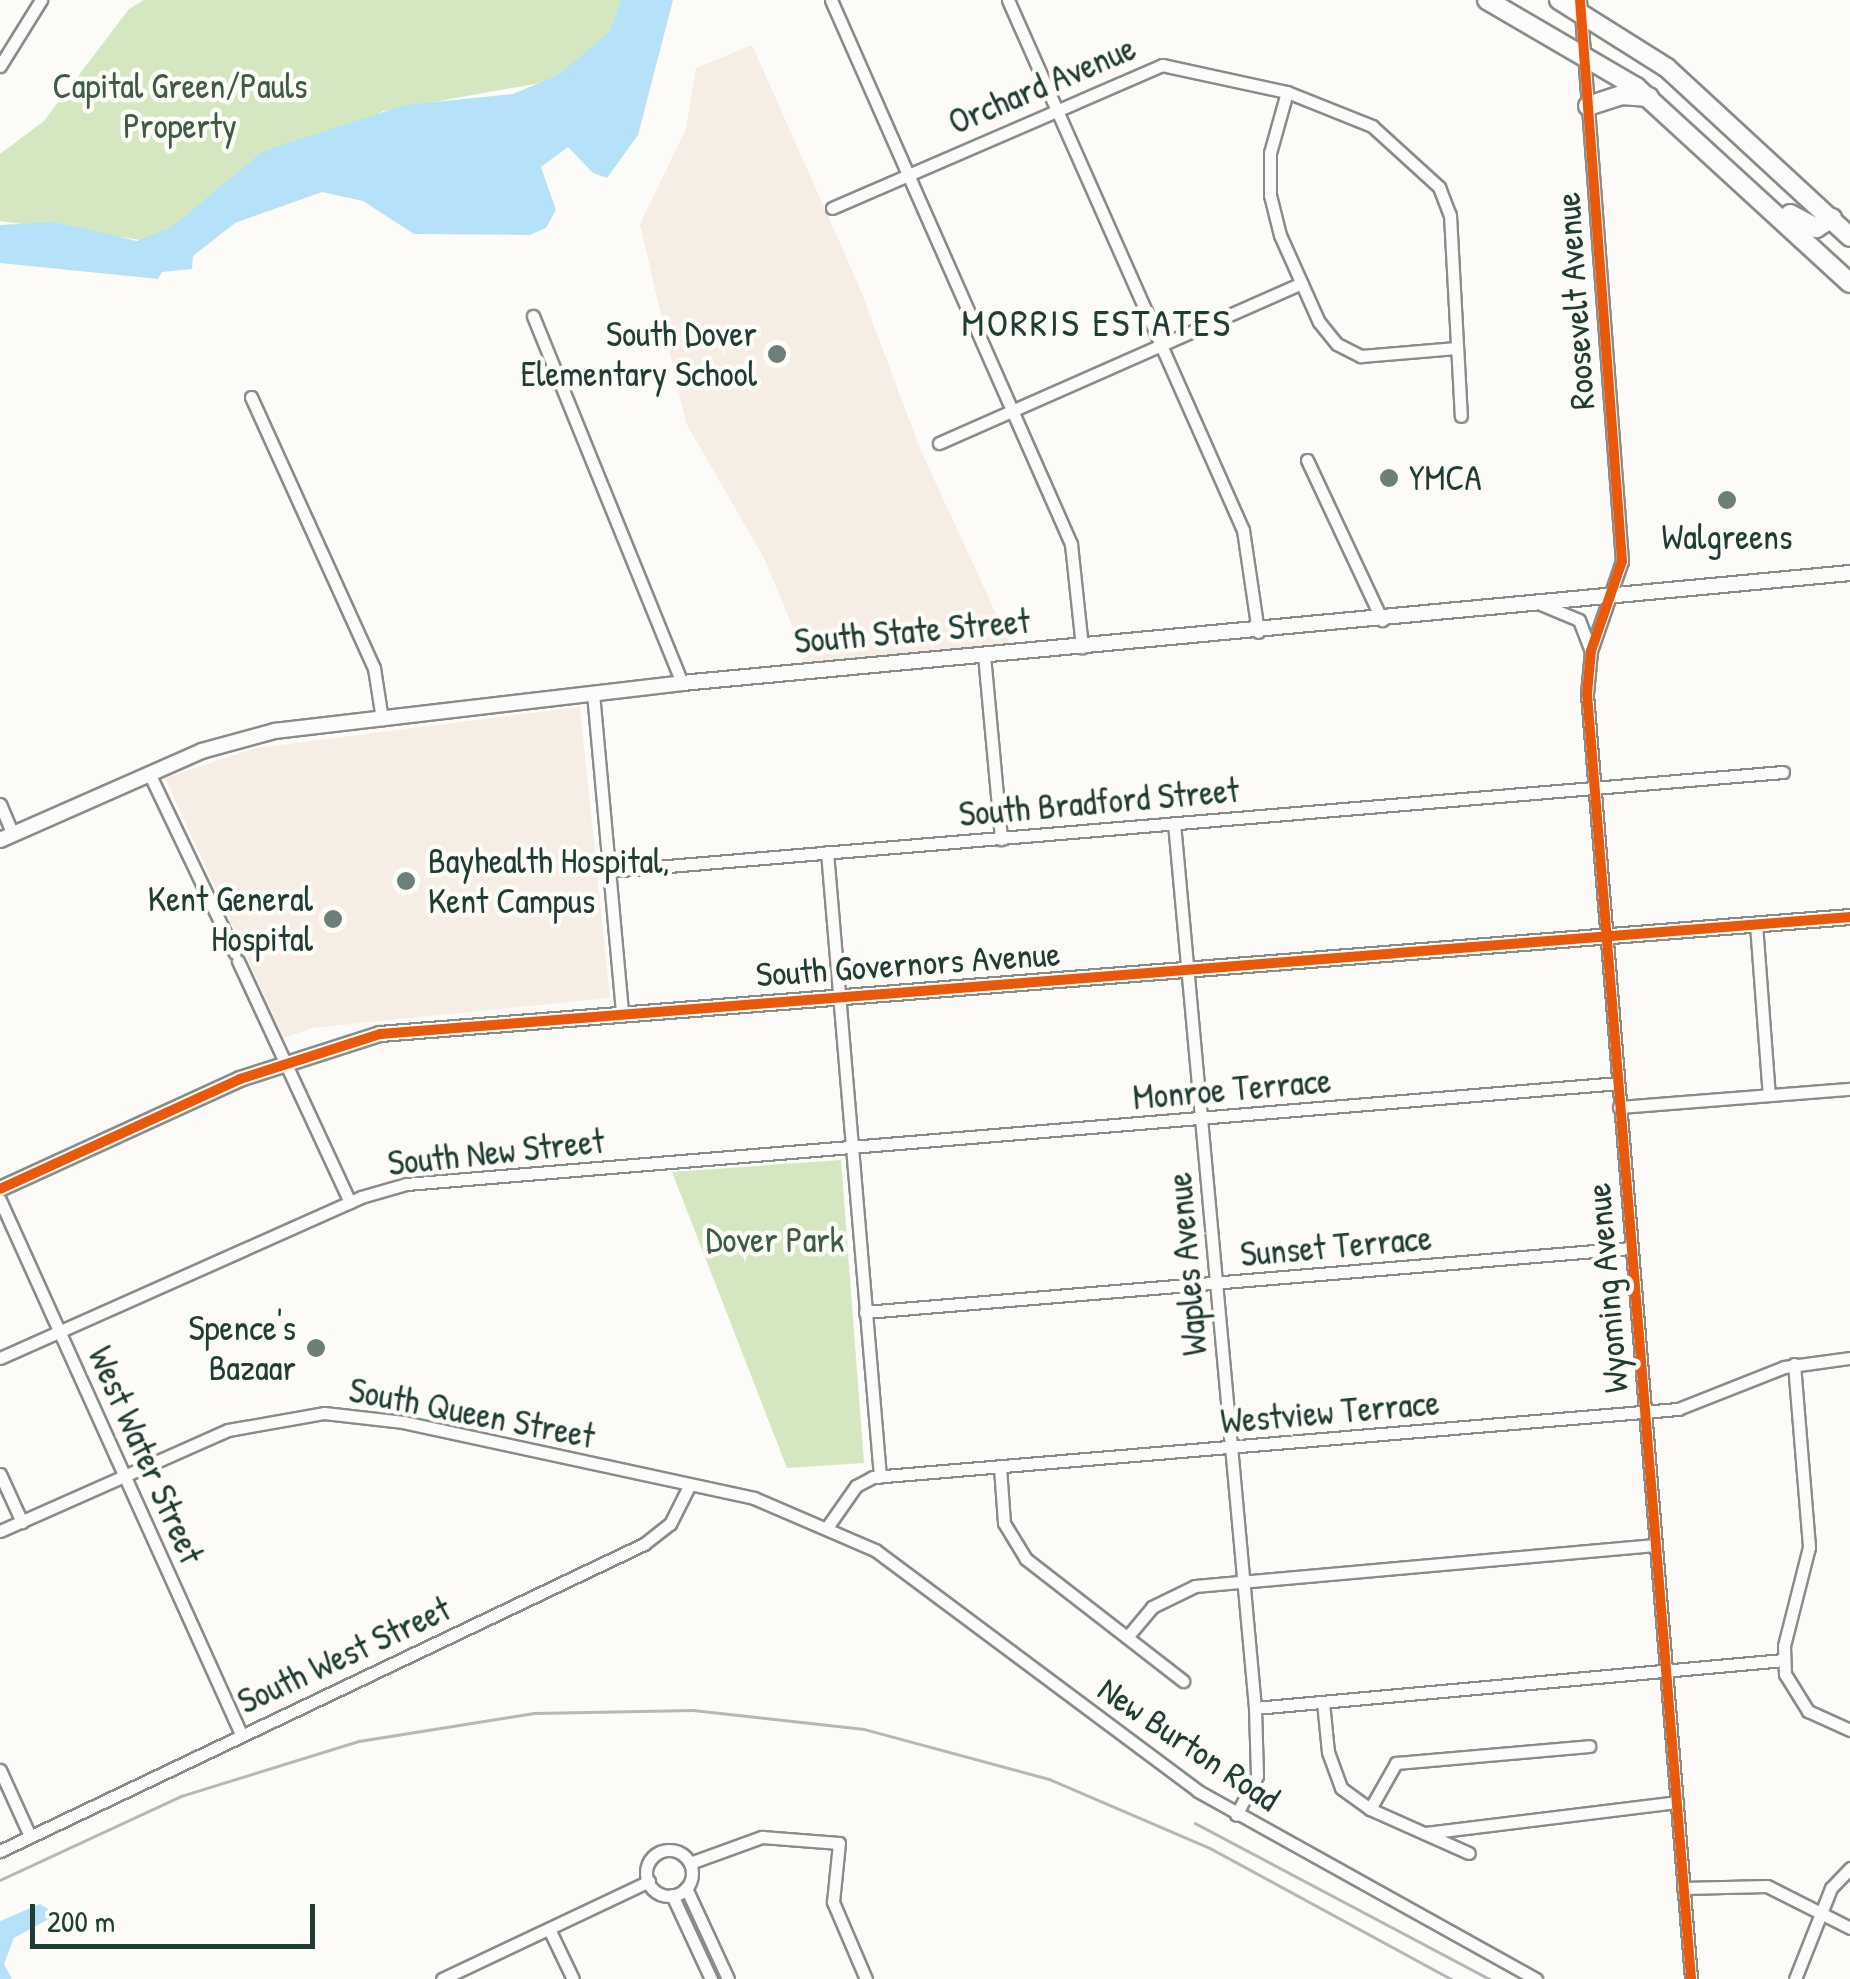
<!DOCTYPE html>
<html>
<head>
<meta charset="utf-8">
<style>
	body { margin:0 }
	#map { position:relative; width:1850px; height:1979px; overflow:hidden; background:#fcfbf8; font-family:"Patrick Hand",sans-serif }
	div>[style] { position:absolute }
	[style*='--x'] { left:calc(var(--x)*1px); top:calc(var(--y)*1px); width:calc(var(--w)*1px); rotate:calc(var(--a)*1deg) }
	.built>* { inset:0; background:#f6ede5 }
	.green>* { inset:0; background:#d4e7c0 }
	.water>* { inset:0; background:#b6e2f9 }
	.roads { filter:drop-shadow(2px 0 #888d8a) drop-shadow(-2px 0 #888d8a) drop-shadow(0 2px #888d8a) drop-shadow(0 -2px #888d8a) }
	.minor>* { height:11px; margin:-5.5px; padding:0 5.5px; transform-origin:5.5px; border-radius:5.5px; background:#fbfbf9 }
	.minor>.ring { margin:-5.5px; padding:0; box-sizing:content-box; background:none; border:11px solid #fbfbf9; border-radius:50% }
	.major>* { height:14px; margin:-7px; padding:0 7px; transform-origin:7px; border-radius:7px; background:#fbfbf9 }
	.highway>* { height:18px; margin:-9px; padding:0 9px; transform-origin:9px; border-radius:9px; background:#fbfbf9 }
	.rail>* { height:2.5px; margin:-1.25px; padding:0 1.25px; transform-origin:1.25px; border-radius:1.25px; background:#b5b8b6 }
	.cycleway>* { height:10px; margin:-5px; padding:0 5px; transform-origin:5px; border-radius:5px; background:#e8590c }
	.dots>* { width:28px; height:28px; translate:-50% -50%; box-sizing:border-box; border:5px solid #fdfcf7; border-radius:50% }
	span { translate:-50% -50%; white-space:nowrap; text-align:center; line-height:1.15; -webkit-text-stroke:9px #fdfcf7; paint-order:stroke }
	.street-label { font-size:35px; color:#1f3d34 }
	.park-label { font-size:35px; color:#3d5c47 }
	.poi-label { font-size:35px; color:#1f3d34 }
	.right { translate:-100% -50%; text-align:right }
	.left { translate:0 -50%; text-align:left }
	.neighbourhood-label { font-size:38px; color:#1f3d34; letter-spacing:2.5px }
	.scale { position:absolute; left:30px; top:1904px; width:285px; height:45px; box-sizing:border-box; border:5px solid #1f3d34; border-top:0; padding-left:12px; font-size:30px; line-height:35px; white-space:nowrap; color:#1f3d34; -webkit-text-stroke:8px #fdfcf7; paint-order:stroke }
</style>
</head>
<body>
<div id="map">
	<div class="built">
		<div style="clip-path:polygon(752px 45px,859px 286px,921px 451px,1010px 644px,807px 662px,765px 560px,686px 423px,640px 224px,686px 129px,696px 68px)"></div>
		<div style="clip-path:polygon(580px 707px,610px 998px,312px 1028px,284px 1038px,165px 778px,256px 748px)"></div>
	</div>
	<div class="green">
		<div style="clip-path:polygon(144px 0,623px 0,622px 29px,557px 80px,383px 111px,156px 242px,0 221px,0 154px,44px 121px,129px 9px)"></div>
		<div style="clip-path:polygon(841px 1160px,864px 1463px,787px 1468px,672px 1172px)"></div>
	</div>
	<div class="water">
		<div style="clip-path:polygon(621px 0,673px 0,638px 135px,607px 178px,593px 173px,568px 147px,541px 167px,556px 210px,546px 228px,530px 235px,414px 234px,363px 201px,322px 192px,235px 223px,193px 256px,192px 269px,162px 272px,158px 279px,0 263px,0 225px,54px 222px,137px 241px,172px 227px,263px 151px,405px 105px,513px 94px,558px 75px,610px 31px)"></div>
		<div style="clip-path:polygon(40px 1904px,64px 1919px,47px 1920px,14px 1938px,4px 1964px,12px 1979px,0 1979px,0 1921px)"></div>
	</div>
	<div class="roads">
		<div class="minor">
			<div style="--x:831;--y:0;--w:595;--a:66.19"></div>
			<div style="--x:1071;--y:544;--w:104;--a:83.9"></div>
			<div style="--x:1008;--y:0;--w:580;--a:66.09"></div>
			<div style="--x:1243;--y:530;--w:103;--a:81.6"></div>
			<div style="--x:1580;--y:0;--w:563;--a:85.72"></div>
			<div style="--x:1622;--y:561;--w:95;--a:109"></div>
			<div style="--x:1591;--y:651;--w:43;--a:95.3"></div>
			<div style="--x:1587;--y:694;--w:1289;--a:85.37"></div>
			<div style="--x:0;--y:66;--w:78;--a:-58.2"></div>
			<div style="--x:1287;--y:92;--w:63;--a:105.6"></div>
			<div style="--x:1270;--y:153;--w:42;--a:90"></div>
			<div style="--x:1270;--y:195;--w:41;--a:76"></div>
			<div style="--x:1280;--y:235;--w:95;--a:65.9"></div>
			<div style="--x:1319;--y:322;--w:28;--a:51"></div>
			<div style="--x:1337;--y:344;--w:27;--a:27"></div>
			<div style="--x:1361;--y:356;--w:96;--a:-4.8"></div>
			<div style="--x:832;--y:208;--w:360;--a:-23.4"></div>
			<div style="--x:1162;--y:65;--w:128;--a:12.2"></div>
			<div style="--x:1287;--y:92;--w:92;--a:21.8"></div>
			<div style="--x:1372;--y:126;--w:91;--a:42.3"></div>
			<div style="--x:1439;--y:187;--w:30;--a:69"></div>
			<div style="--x:1450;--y:215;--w:201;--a:86.9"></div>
			<div style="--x:533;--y:316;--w:396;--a:67.9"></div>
			<div style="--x:251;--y:397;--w:298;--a:65.6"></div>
			<div style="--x:374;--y:668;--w:52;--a:81.1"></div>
			<div style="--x:939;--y:443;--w:396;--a:-23.8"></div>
			<div style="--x:1307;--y:460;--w:177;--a:64.9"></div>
			<div style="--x:1538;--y:603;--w:44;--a:22.5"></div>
			<div style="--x:1579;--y:620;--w:31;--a:69"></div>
			<div style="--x:984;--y:655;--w:185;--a:84.7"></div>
			<div style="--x:593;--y:693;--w:321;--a:84.8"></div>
			<div style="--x:149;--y:773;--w:199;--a:64.5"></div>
			<div style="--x:0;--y:804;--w:33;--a:67"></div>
			<div style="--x:1174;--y:823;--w:889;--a:84.77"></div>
			<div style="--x:1255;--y:1708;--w:68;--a:88.3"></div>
			<div style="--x:1257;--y:1776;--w:44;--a:118.3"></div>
			<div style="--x:827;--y:852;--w:627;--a:85.15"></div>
			<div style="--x:609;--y:871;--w:1178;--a:-4.82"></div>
			<div style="--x:1756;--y:924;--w:171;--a:85.7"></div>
			<div style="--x:238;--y:961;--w:266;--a:65.1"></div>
			<div style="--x:1619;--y:1107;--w:232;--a:-4.5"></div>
			<div style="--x:0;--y:1200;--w:586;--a:65.71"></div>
			<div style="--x:865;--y:1312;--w:769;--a:-4.78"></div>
			<div style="--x:0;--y:1358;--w:395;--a:-24"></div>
			<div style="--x:361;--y:1197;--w:47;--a:-16.1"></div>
			<div style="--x:406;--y:1184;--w:1216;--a:-4.76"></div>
			<div style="--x:1794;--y:1364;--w:184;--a:85.3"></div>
			<div style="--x:1809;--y:1547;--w:102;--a:104.2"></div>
			<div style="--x:1784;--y:1646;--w:28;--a:88"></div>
			<div style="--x:1785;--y:1674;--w:44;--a:58.1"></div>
			<div style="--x:1808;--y:1711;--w:46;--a:24.3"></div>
			<div style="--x:1000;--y:1467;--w:56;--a:85.9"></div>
			<div style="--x:1004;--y:1523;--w:42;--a:58.6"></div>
			<div style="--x:1026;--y:1559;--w:199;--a:37.8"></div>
			<div style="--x:0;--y:1474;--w:53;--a:65.4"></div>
			<div style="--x:828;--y:1526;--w:49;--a:-55"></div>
			<div style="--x:856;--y:1486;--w:19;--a:-28"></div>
			<div style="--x:873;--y:1477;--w:808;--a:-4.83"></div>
			<div style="--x:1678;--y:1409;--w:114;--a:-21.6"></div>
			<div style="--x:1784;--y:1367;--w:67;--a:-7.8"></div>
			<div style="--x:0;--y:1531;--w:249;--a:-23.9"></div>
			<div style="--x:228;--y:1430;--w:97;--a:-10"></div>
			<div style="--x:324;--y:1413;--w:80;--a:6.5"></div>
			<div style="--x:403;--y:1422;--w:359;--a:12.2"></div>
			<div style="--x:754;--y:1498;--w:132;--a:23.3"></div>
			<div style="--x:875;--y:1550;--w:403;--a:36.7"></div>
			<div style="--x:1198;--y:1791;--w:387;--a:29.1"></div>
			<div style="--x:1128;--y:1636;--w:38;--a:-50"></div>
			<div style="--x:1152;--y:1607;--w:48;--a:-26"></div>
			<div style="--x:1195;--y:1586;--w:462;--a:-5.1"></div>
			<div style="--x:1323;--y:1702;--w:50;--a:84.3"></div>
			<div style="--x:1328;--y:1752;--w:38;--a:70"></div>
			<div style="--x:1341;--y:1788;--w:36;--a:36"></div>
			<div style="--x:1370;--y:1809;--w:108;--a:24"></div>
			<div style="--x:1255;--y:1708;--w:530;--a:-5.19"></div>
			<div style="--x:0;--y:1770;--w:72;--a:65.6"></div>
			<div style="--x:1370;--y:1809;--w:53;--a:-60.5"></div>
			<div style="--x:1396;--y:1763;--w:194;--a:-5"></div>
			<div style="--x:1425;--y:1833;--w:254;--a:-7"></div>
			<div class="ring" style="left:646px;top:1850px;width:35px;height:35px"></div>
			<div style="--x:0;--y:1851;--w:713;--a:-25.49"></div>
			<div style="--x:644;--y:1544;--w:33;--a:-38"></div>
			<div style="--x:670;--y:1524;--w:42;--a:-63.4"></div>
			<div style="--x:690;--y:1863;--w:77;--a:-19.9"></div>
			<div style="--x:762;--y:1837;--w:77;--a:4.5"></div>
			<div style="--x:839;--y:1843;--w:59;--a:95.8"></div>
			<div style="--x:833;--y:1902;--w:84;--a:66.8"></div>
			<div style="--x:686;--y:1888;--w:100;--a:65.2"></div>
			<div style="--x:1683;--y:1888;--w:84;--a:-1.4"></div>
			<div style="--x:1767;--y:1886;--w:93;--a:26.8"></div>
			<div style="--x:672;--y:1895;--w:93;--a:65.1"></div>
			<div style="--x:549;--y:1929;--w:55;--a:64.4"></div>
			<div style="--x:442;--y:1979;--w:229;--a:-25.3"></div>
			<div style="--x:1795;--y:1979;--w:98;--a:-68.4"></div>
			<div style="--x:1831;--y:1888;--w:28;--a:-46"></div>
		</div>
		<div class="major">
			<div style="--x:0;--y:840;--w:221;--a:-23.8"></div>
			<div style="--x:202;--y:751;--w:76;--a:-15.3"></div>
			<div style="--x:275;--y:731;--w:410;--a:-6.7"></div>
			<div style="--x:682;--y:683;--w:1173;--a:-5.38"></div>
			<div style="--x:0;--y:1189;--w:264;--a:-24.6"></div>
			<div style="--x:240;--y:1079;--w:147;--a:-17.8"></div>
			<div style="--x:380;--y:1034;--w:1475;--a:-4.55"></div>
		</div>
		<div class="highway">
			<div style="--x:1487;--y:0;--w:173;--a:30.3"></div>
			<div style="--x:1636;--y:87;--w:290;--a:42.5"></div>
			<div style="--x:1559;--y:0;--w:128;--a:32.2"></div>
			<div style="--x:1667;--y:68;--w:249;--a:42.7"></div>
			<div style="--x:1588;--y:106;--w:35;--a:-18"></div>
			<div style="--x:1621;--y:95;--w:28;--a:4"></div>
			<div style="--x:1790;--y:214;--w:30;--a:28"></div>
			<div style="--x:1816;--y:228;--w:19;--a:-32"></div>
		</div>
	</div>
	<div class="rail">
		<div style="--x:1195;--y:1823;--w:334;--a:27.9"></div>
		<div style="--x:0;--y:1880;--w:200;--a:-24.9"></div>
		<div style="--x:181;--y:1796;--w:186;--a:-17.2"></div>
		<div style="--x:359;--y:1741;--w:177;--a:-9.1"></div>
		<div style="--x:534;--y:1713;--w:159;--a:-1.1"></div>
		<div style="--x:693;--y:1710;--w:172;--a:6.3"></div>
		<div style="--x:864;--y:1729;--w:192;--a:15.1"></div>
		<div style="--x:1049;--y:1779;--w:175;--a:23.2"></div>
		<div style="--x:1210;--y:1848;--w:274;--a:28.5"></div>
	</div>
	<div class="cycleway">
		<div style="--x:1580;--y:0;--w:563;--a:85.72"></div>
		<div style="--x:1622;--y:561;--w:95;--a:109"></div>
		<div style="--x:1591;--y:651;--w:43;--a:95.3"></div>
		<div style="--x:1587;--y:694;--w:1289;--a:85.37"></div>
		<div style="--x:0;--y:1189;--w:264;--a:-24.6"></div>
		<div style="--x:240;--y:1079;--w:147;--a:-17.8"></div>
		<div style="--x:380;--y:1034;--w:1475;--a:-4.55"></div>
	</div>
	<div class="dots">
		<div style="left:777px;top:354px;background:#6c8079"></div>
		<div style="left:1389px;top:478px;background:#6c8079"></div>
		<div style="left:1727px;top:500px;background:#6c8079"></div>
		<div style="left:406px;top:881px;background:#6c8079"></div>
		<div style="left:333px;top:919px;background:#6c8079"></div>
		<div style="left:316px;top:1348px;background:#6c8079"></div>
	</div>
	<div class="street-label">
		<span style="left:1042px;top:85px;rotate:-23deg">Orchard Avenue</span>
		<span style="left:1575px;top:301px;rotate:-94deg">Roosevelt Avenue</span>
		<span style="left:912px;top:631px;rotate:-5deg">South State Street</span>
		<span style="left:1099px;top:802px;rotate:-5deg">South Bradford Street</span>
		<span style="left:908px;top:964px;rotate:-4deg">South Governors Avenue</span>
		<span style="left:1232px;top:1089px;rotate:-5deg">Monroe Terrace</span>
		<span style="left:496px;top:1152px;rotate:-6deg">South New Street</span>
		<span style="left:1336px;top:1246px;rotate:-5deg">Sunset Terrace</span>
		<span style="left:1187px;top:1264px;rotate:-95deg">Waples Avenue</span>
		<span style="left:1607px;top:1288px;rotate:-95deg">Wyoming Avenue</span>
		<span style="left:1330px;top:1412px;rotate:-5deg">Westview Terrace</span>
		<span style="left:472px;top:1413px;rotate:11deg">South Queen Street</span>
		<span style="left:146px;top:1455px;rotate:66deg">West Water Street</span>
		<span style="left:344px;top:1655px;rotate:-25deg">South West Street</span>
		<span style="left:1189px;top:1744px;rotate:34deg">New Burton Road</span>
	</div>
	<div class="park-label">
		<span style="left:180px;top:106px">Capital Green/Pauls<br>Property</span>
		<span style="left:775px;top:1240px">Dover Park</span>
	</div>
	<div class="poi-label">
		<span class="right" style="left:757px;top:354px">South Dover<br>Elementary School</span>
		<span class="left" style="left:1409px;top:478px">YMCA</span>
		<span style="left:1727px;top:537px">Walgreens</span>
		<span class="left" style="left:428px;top:881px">Bayhealth Hospital,<br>Kent Campus</span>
		<span class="right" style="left:313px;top:919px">Kent General<br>Hospital</span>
		<span class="right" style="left:296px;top:1348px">Spence's<br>Bazaar</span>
	</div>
	<div class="neighbourhood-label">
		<span style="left:1097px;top:323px">MORRIS ESTATES</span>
	</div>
	<div class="scale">200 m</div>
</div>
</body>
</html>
